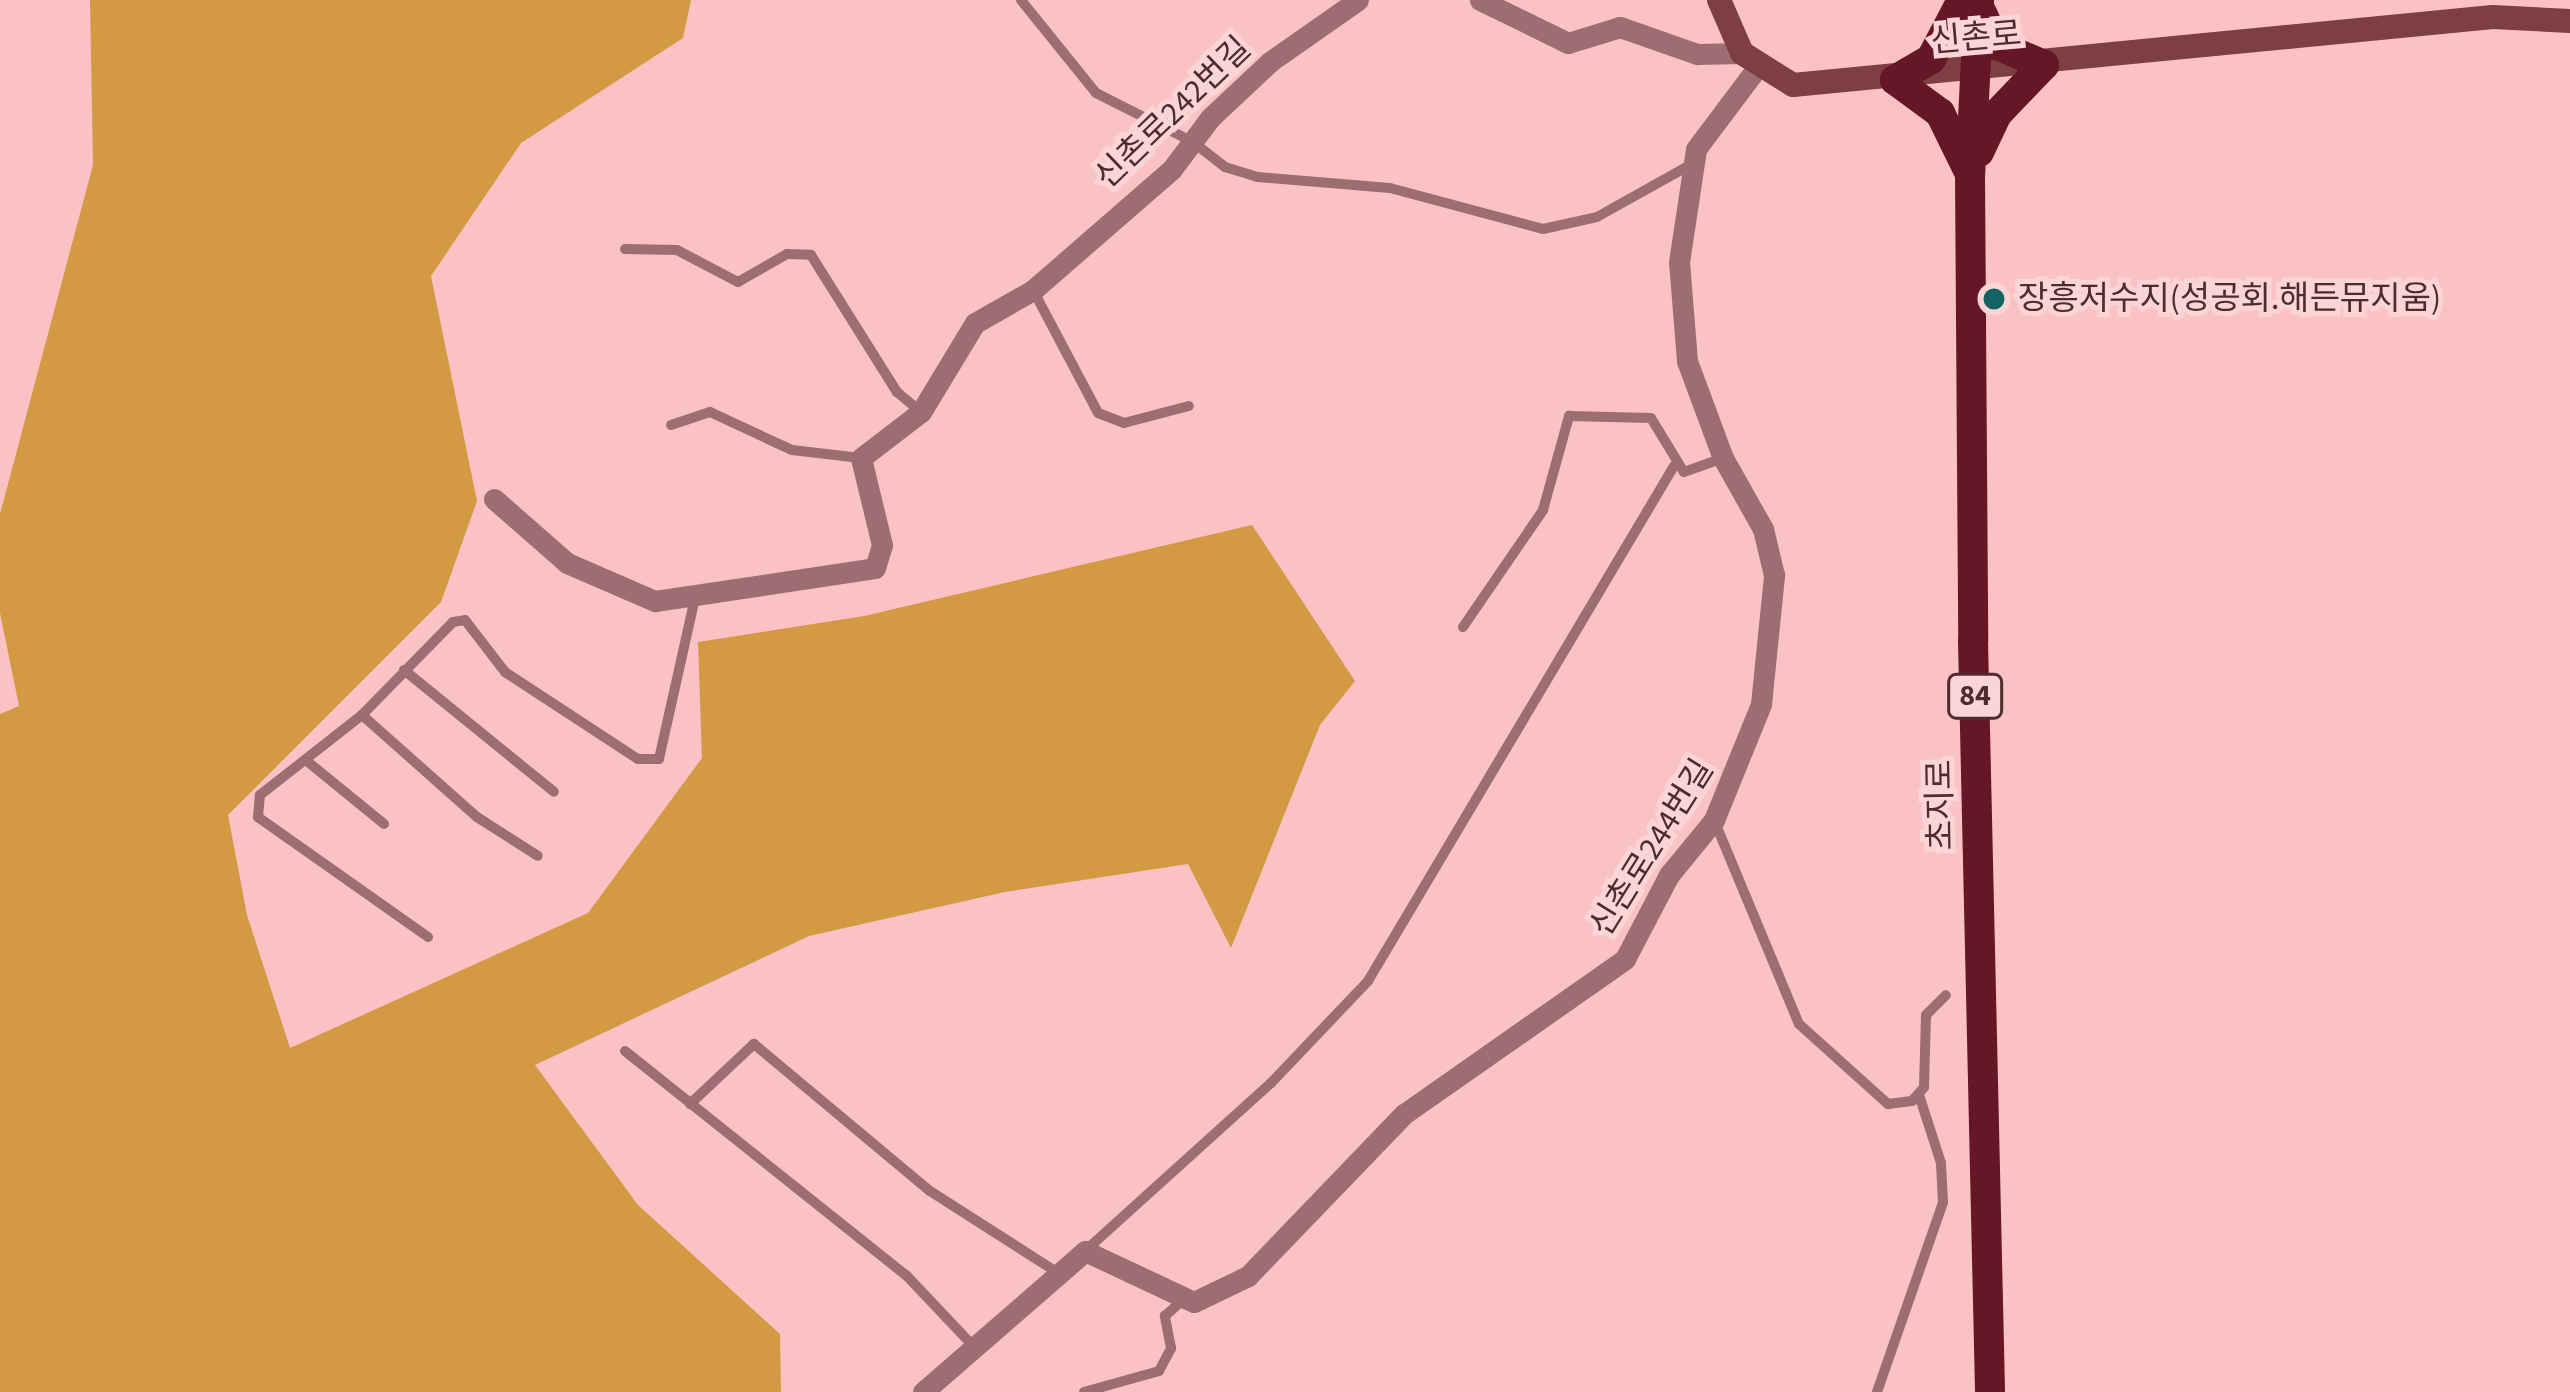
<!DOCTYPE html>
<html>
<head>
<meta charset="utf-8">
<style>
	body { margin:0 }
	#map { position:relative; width:2570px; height:1392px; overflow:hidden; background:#fac2c4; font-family:"Source Sans 3","Noto Sans KR",sans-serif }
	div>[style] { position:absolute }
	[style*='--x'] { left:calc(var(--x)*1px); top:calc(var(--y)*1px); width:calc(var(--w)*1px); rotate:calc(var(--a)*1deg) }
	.green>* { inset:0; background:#d39a43 }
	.lane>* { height:10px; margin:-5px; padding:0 5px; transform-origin:5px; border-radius:5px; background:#9c6e71 }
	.street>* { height:21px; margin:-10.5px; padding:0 10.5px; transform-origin:10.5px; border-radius:10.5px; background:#9c6e71 }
	.secondary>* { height:24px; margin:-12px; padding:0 12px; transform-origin:12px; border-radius:12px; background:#7d3e44 }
	.primary>* { height:30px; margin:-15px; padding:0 15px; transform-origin:15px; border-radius:15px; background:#651725 }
	.dots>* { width:33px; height:33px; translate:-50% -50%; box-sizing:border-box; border:6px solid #fbd4d6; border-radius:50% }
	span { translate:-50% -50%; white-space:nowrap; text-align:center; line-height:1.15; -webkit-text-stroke:10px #fbd4d6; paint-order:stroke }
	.shield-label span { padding:3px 9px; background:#fbd4d6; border:3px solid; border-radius:9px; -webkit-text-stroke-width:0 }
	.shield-label { font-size:30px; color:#502b2e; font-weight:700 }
	.street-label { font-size:33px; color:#502b2e }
	.poi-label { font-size:33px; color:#502b2e }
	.left { translate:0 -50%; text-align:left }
</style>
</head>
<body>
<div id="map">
	<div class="green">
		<div style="clip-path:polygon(90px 0,691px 0,683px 38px,521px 143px,431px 276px,477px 501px,441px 602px,228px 815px,247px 915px,290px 1048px,588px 913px,702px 758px,698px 642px,864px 616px,1252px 525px,1355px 681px,1320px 725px,1231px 948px,1188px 864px,1005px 892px,809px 936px,535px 1065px,638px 1205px,780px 1334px,781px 1392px,0 1392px,0 714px,19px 706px,0 613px,0 514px,93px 165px)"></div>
	</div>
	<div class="lane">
		<div style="--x:1021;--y:0;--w:119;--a:51.1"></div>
		<div style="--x:1096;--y:93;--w:109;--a:26.8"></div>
		<div style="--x:1193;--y:142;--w:41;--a:38"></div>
		<div style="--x:1225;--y:167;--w:34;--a:17"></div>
		<div style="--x:1258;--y:177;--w:132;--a:4.8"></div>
		<div style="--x:1390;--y:188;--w:158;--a:15"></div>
		<div style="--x:1543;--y:229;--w:55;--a:-12.5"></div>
		<div style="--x:1597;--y:217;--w:109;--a:-29.2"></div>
		<div style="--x:625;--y:249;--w:52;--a:1.1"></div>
		<div style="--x:677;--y:250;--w:69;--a:27.7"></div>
		<div style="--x:738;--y:282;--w:56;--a:-29.7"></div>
		<div style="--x:787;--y:254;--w:24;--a:2"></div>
		<div style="--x:811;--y:255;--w:162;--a:57.9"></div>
		<div style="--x:897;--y:392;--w:31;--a:40"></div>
		<div style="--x:1033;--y:290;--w:139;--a:62.1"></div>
		<div style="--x:1098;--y:413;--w:28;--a:21"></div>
		<div style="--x:1124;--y:423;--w:67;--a:-14.7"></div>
		<div style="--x:671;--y:425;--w:41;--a:-18.4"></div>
		<div style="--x:710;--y:412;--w:90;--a:24.9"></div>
		<div style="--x:792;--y:450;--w:69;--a:6.6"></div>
		<div style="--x:1463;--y:627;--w:142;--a:-55.6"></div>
		<div style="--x:1543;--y:510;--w:98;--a:-74.5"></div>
		<div style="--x:1569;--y:416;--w:82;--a:1.4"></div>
		<div style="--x:1651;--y:418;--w:63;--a:58.6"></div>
		<div style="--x:1684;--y:472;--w:41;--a:-19.7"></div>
		<div style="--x:404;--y:670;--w:193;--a:39.1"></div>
		<div style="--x:362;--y:715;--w:154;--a:41.6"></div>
		<div style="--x:477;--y:817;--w:72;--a:32.6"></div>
		<div style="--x:308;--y:762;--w:98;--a:39.2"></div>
		<div style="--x:1714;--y:820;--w:221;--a:67.4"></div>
		<div style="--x:1799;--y:1024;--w:120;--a:42"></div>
		<div style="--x:1888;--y:1104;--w:24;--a:-7"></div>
		<div style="--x:1912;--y:1101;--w:18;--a:-49"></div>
		<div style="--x:1924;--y:1087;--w:72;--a:-88.4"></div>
		<div style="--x:1926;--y:1015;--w:28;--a:-45"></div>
		<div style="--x:428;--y:937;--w:208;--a:-144.8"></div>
		<div style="--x:258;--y:817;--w:22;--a:-85"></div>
		<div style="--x:260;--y:795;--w:130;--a:-38.1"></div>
		<div style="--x:362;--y:715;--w:130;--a:-45.6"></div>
		<div style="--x:453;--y:622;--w:12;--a:-9"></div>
		<div style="--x:465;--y:620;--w:66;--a:52.4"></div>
		<div style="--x:505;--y:672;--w:159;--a:33.2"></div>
		<div style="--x:638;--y:759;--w:21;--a:0"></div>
		<div style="--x:659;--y:759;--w:165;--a:-77.4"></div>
		<div style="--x:625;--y:1051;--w:359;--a:38.6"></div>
		<div style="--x:906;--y:1275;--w:100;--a:46.6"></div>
		<div style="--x:690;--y:1104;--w:88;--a:-43.2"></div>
		<div style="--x:754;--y:1044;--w:229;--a:39.9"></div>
		<div style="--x:930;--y:1191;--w:152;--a:32.6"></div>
		<div style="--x:1085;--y:1251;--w:251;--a:-42.1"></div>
		<div style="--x:1271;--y:1083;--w:141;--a:-46.4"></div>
		<div style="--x:1368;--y:981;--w:599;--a:-59.28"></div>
		<div style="--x:1084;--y:1392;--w:78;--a:-15.6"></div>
		<div style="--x:1159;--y:1371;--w:26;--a:-62"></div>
		<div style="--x:1171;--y:1348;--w:33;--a:-101"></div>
		<div style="--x:1165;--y:1316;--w:24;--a:-42"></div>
		<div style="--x:1877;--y:1392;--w:200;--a:-70.8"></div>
		<div style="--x:1943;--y:1203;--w:40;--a:-92.9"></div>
		<div style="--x:1941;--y:1163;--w:71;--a:-107.9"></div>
	</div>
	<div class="street">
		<div style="--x:1480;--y:0;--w:98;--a:26"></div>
		<div style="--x:1568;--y:43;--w:54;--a:-17.1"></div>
		<div style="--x:1620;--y:27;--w:82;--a:19.3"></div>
		<div style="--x:1697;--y:54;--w:45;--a:-1.3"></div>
		<div style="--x:494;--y:499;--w:97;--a:41.2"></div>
		<div style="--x:567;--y:563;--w:96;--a:23.4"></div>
		<div style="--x:655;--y:601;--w:222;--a:-8.5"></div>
		<div style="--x:875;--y:568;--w:24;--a:-73"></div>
		<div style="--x:882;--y:545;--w:89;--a:-103.6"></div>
		<div style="--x:861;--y:458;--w:76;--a:-37.5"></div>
		<div style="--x:921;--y:412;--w:104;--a:-58.8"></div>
		<div style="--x:975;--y:323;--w:67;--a:-29.6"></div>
		<div style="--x:1033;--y:290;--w:184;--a:-41"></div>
		<div style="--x:1172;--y:169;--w:64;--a:-53.3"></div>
		<div style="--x:1210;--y:118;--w:83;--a:-43.1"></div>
		<div style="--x:1271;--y:61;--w:106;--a:-35"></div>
		<div style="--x:923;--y:1392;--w:215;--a:-41"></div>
		<div style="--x:1085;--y:1251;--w:120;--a:25.1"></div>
		<div style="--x:1194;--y:1302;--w:60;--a:-25.7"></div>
		<div style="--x:1248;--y:1276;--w:225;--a:-46.1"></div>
		<div style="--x:1404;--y:1114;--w:270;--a:-35"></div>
		<div style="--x:1625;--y:959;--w:95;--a:-62.4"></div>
		<div style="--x:1669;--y:875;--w:71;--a:-50.7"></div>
		<div style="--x:1714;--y:820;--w:125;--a:-67.9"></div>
		<div style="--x:1761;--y:704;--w:130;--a:-84.2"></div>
		<div style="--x:1774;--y:575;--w:47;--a:-103.4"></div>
		<div style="--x:1763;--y:529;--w:81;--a:-119.4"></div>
		<div style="--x:1723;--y:458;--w:103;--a:-110.4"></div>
		<div style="--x:1687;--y:361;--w:99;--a:-94.6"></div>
		<div style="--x:1679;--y:262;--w:114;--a:-81.4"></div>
		<div style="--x:1696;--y:149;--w:100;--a:-53.1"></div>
	</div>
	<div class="secondary">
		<div style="--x:1719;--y:0;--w:58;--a:66.5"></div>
		<div style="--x:1742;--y:53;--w:60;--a:32.1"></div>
		<div style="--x:1793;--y:85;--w:703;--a:-5.55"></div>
		<div style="--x:2493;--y:17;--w:77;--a:3"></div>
	</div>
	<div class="primary">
		<div style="--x:1979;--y:0;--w:175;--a:92.9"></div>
		<div style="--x:1970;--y:175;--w:466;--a:89.6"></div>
		<div style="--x:1973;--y:641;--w:751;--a:88.7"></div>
		<div style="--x:1981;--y:11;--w:38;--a:65"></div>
		<div style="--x:1997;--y:45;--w:51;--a:23.1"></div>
		<div style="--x:1895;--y:80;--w:56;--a:36.3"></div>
		<div style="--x:1940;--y:113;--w:64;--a:63.8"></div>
		<div style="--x:1895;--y:80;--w:42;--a:-30.3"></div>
		<div style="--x:1931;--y:59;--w:67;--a:-62.3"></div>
		<div style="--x:1979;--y:152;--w:42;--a:-64.7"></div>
		<div style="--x:1997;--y:114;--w:68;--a:-46.2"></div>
	</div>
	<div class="dots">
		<div style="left:1994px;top:299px;background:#136363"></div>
	</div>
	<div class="shield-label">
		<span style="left:1975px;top:696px">84</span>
	</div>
	<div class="street-label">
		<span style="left:1976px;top:38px;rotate:-5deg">신촌로</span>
		<span style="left:1173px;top:113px;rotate:-44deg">신촌로242번길</span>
		<span style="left:1941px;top:805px;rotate:-91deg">초지로</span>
		<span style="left:1652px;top:848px;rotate:-58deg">신촌로244번길</span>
	</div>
	<div class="poi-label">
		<span class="left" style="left:2018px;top:299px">장흥저수지(성공회.해든뮤지움)</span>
	</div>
</div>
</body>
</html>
